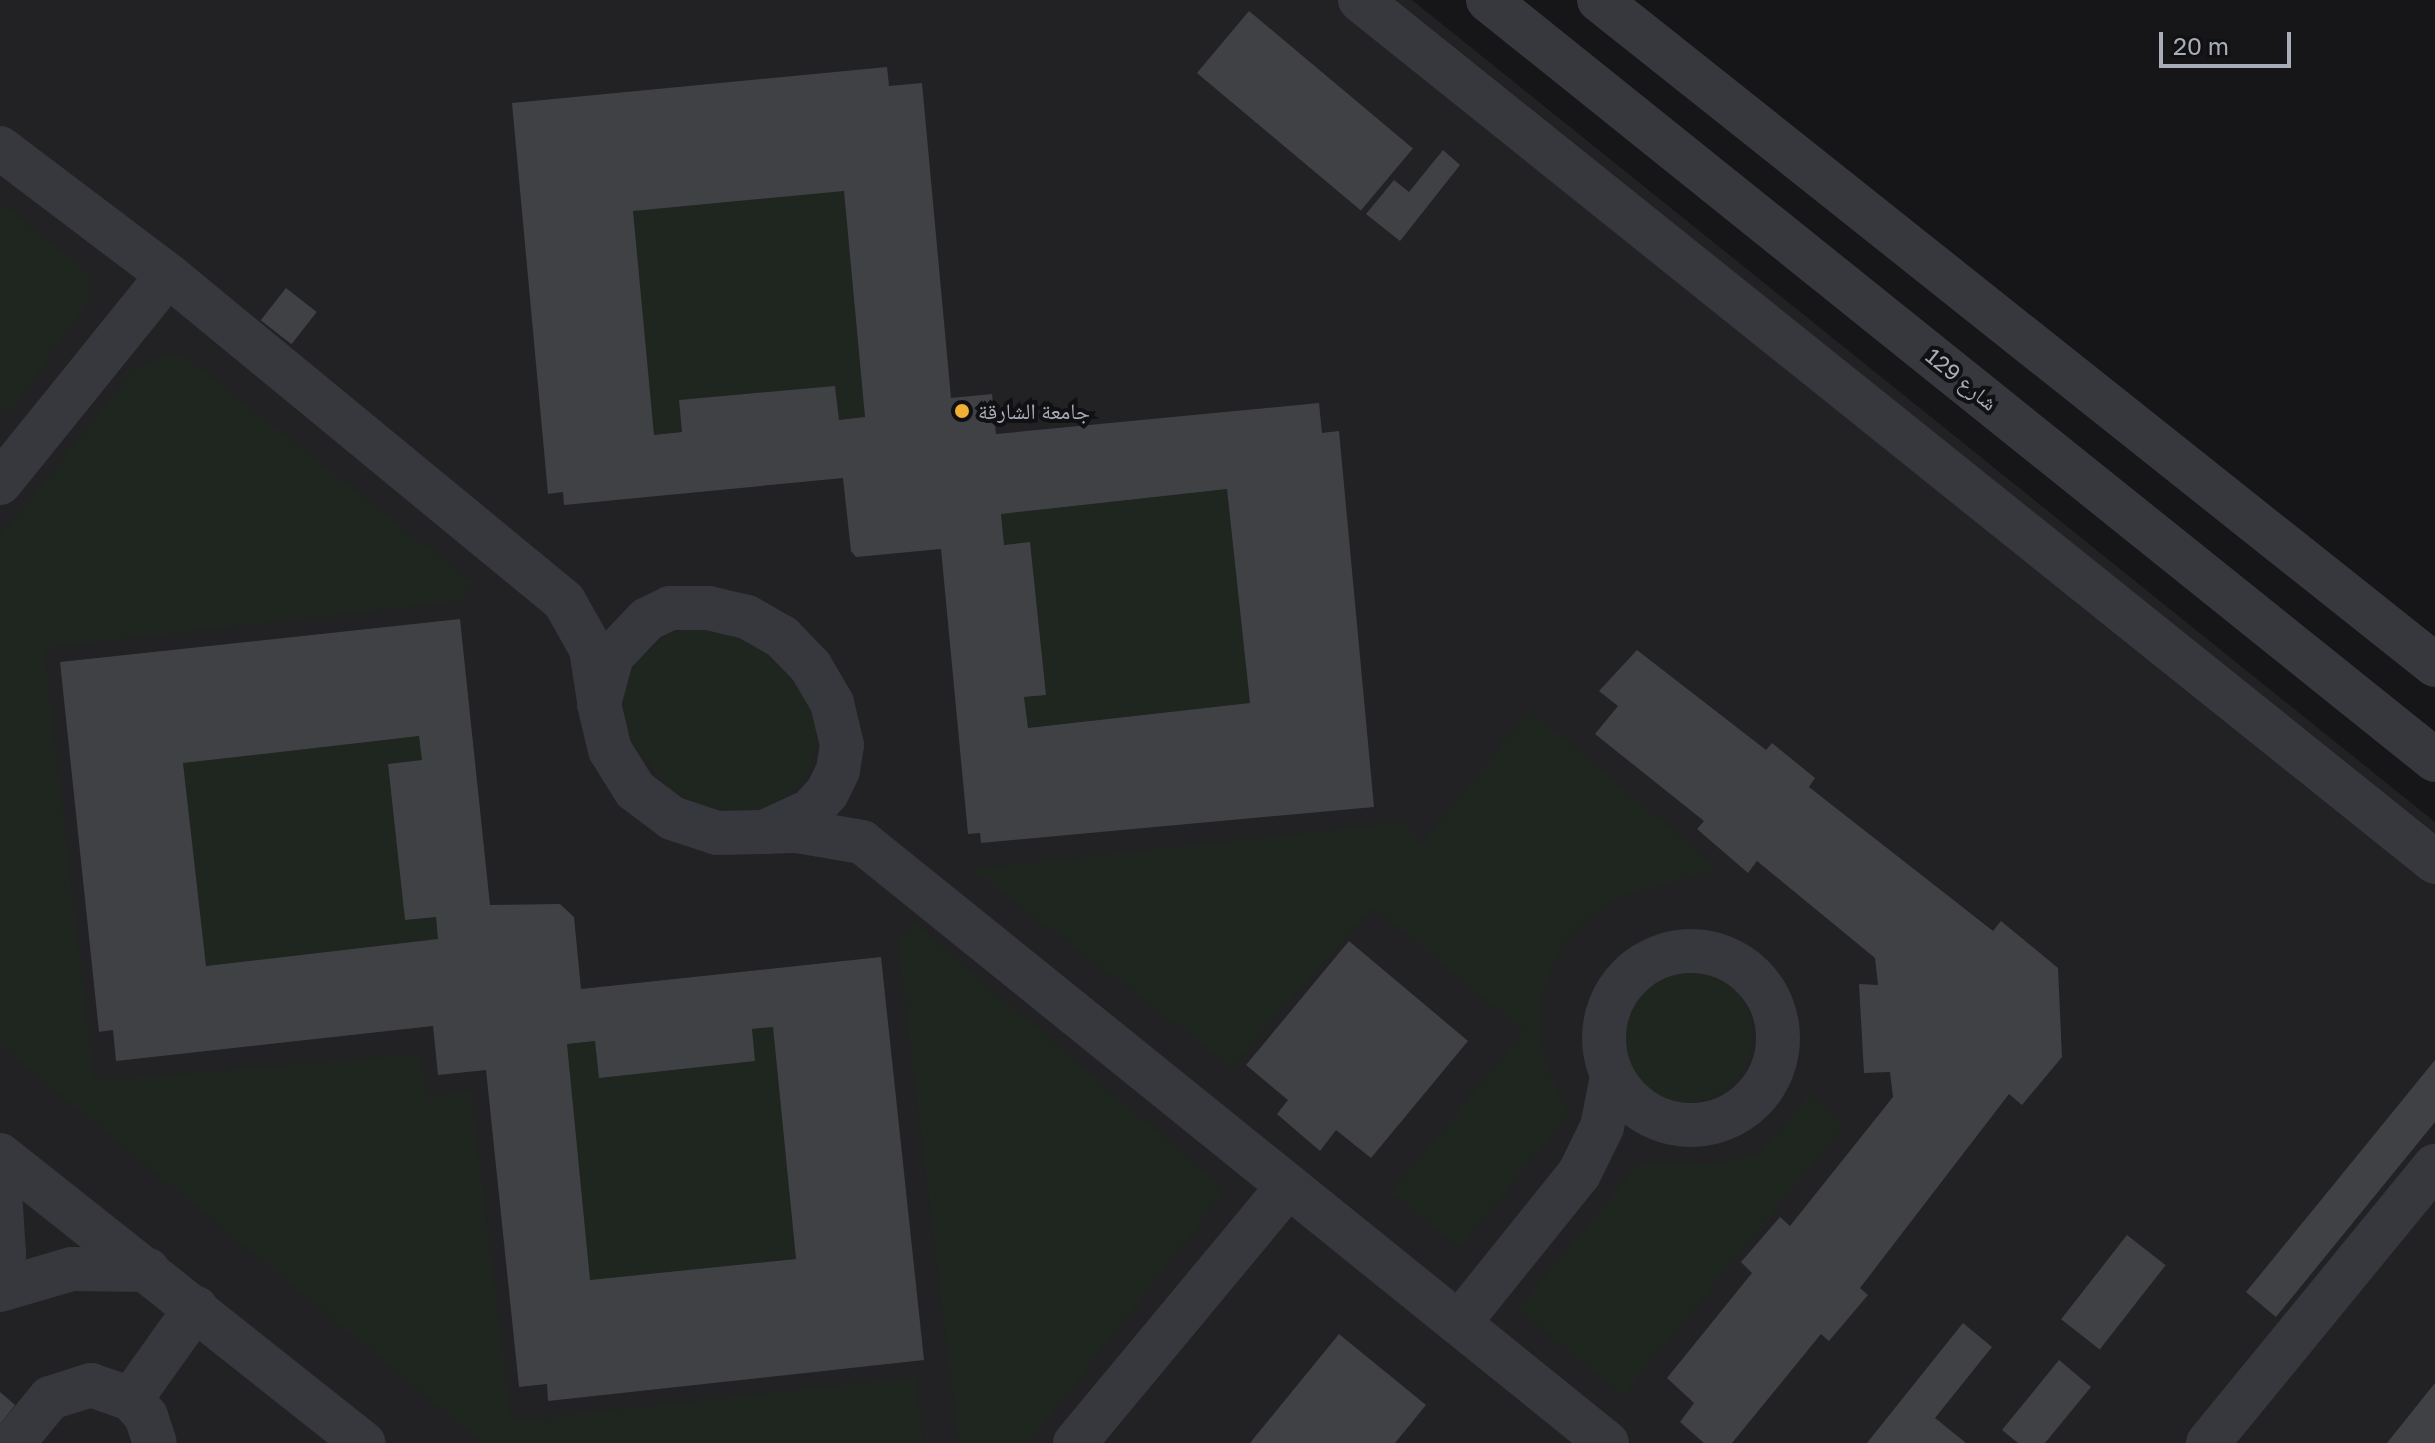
<!DOCTYPE html>
<html>
<head>
<meta charset="utf-8">
<style>
	body { margin:0 }
	#map { position:relative; width:2435px; height:1443px; overflow:hidden; background:#161618; font-family:"Golos Text","Noto Naskh Arabic",sans-serif }
	div>[style] { position:absolute }
	[style*='--x'] { left:calc(var(--x)*1px); top:calc(var(--y)*1px); width:calc(var(--w)*1px); rotate:calc(var(--a)*1deg) }
	.built>* { inset:0; background:#222225 }
	.green>* { inset:0; background:#1e261f }
	.round { border-radius:50% }
	.building>* { inset:0; background:#404145; transform-origin:0 0 }
	.minor>* { height:44px; margin:-22px; padding:0 22px; transform-origin:22px; border-radius:22px; background:#37383d }
	.minor>.ring { margin:-22px; padding:0; box-sizing:content-box; background:none; border:44px solid #37383d; border-radius:50% }
	.dots>* { width:22px; height:22px; translate:-50% -50%; box-sizing:border-box; border:4px solid #111113; border-radius:50% }
	span { translate:-50% -50%; white-space:nowrap; text-align:center; line-height:1.15; -webkit-text-stroke:8px #111113; paint-order:stroke }
	.street-label { font-size:22px; color:#a8adb8 }
	.poi-label { font-size:22px; color:#a8adb8 }
	.left { translate:0 -50%; text-align:left }
	.scale { position:absolute; left:2159px; top:32px; width:132px; height:36px; box-sizing:border-box; border:4px solid #a8adb8; border-top:0; padding-left:10px; font-size:24px; line-height:28px; white-space:nowrap; color:#a8adb8; -webkit-text-stroke:6px #111113; paint-order:stroke }
</style>
</head>
<body>
<div id="map">
	<div class="built">
		<div style="clip-path:polygon(0 0,1412px 0,2435px 822px,2435px 1443px,0 1443px)"></div>
	</div>
	<div class="green">
		<div style="clip-path:polygon(844px 191px,865px 417px,839px 420px,835px 386px,680px 400px,682px 432px,654px 435px,633px 211px)"></div>
		<div style="clip-path:polygon(0 202px,87px 271px,91px 297px,9px 414px,0 407px)"></div>
		<div style="clip-path:polygon(169px 353px,183px 355px,475px 584px,460px 601px,44px 648px,94px 1081px,419px 1054px,427px 1095px,471px 1091px,511px 1421px,916px 1377px,923px 1443px,483px 1443px,0 1045px,0 537px,134px 369px)"></div>
		<div style="clip-path:polygon(1227px 489px,1250px 703px,1028px 728px,1024px 697px,1046px 695px,1030px 542px,1004px 545px,1001px 514px)"></div>
		<div style="clip-path:polygon(699px 627px,726px 631px,768px 654px,809px 698px,817px 725px,816px 753px,806px 778px,767px 811px,713px 811px,669px 789px,630px 739px,622px 713px,625px 686px,636px 661px,672px 632px)"></div>
		<div style="clip-path:polygon(1530px 710px,1719px 869px,1622px 896px,1592px 914px,1568px 938px,1551px 968px,1541px 1001px,1541px 1035px,1548px 1069px,1569px 1115px,1459px 1248px,1391px 1193px,1524px 1031px,1373px 907px,1232px 1067px,971px 869px,1404px 822px,1422px 844px)"></div>
		<div style="clip-path:polygon(419px 736px,422px 760px,388px 765px,405px 920px,436px 917px,438px 939px,206px 966px,183px 763px)"></div>
		<div style="clip-path:polygon(914px 922px,1226px 1190px,1029px 1443px,959px 1443px,897px 940px)"></div>
		<div class="round" style="left:1617px;top:967px;width:136px;height:136px"></div>
		<div style="clip-path:polygon(773px 1027px,796px 1259px,590px 1280px,567px 1044px,595px 1041px,600px 1077px,754px 1061px,752px 1029px)"></div>
		<div style="clip-path:polygon(1809px 1094px,1844px 1126px,1623px 1396px,1518px 1309px,1638px 1165px,1721px 1164px,1760px 1152px)"></div>
	</div>
	<div class="building">
		<div style="left:1249px;top:11px;width:214px;height:81px;rotate:40deg"></div>
		<div style="clip-path:polygon(evenodd,887px 67px,889px 86px,922px 83px,951px 398px,992px 394px,996px 434px,1319px 403px,1322px 433px,1339px 431px,1374px 807px,981px 843px,980px 833px,968px 834px,941px 549px,856px 557px,851px 551px,843px 478px,564px 505px,563px 492px,548px 494px,512px 103px,887px 67px,844px 191px,865px 417px,839px 420px,835px 386px,679px 400px,682px 432px,654px 435px,633px 211px,844px 191px,887px 67px,1227px 489px,1250px 703px,1028px 728px,1024px 697px,1046px 695px,1030px 542px,1004px 545px,1001px 514px,1227px 489px)"></div>
		<div style="clip-path:polygon(1443px 150px,1460px 165px,1400px 241px,1366px 214px,1394px 180px,1409px 192px)"></div>
		<div style="left:286px;top:288px;width:39px;height:41px;rotate:38deg"></div>
		<div style="clip-path:polygon(evenodd,460px 619px,490px 905px,560px 904px,574px 917px,581px 989px,881px 957px,924px 1360px,548px 1401px,547px 1384px,519px 1387px,486px 1070px,438px 1075px,433px 1026px,116px 1061px,113px 1030px,99px 1032px,60px 662px,460px 619px,419px 736px,422px 760px,388px 764px,405px 920px,436px 917px,438px 939px,206px 966px,183px 763px,419px 736px,460px 619px,773px 1027px,796px 1259px,590px 1280px,567px 1044px,595px 1041px,599px 1078px,755px 1061px,752px 1029px,773px 1027px)"></div>
		<div style="clip-path:polygon(1637px 650px,1766px 750px,1772px 743px,1815px 778px,1809px 787px,1993px 931px,2001px 921px,2058px 968px,2062px 1057px,2022px 1105px,2009px 1094px,1860px 1288px,1868px 1295px,1829px 1341px,1821px 1334px,1732px 1443px,1704px 1443px,1680px 1422px,1694px 1403px,1667px 1378px,1752px 1273px,1741px 1262px,1780px 1217px,1790px 1226px,1893px 1097px,1890px 1072px,1864px 1073px,1859px 984px,1878px 985px,1875px 958px,1757px 861px,1748px 873px,1697px 829px,1704px 821px,1595px 734px,1618px 706px,1599px 691px)"></div>
		<div style="clip-path:polygon(1349px 941px,1468px 1041px,1371px 1158px,1336px 1130px,1320px 1151px,1277px 1114px,1288px 1100px,1246px 1065px)"></div>
		<div style="clip-path:polygon(2435px 1060px,2435px 1122px,2276px 1317px,2246px 1292px)"></div>
		<div style="left:2127px;top:1235px;width:49px;height:107px;rotate:38deg"></div>
		<div style="clip-path:polygon(1963px 1323px,1992px 1347px,1935px 1418px,1966px 1443px,1867px 1443px)"></div>
		<div style="clip-path:polygon(1339px 1334px,1426px 1405px,1395px 1443px,1250px 1443px)"></div>
		<div style="clip-path:polygon(2059px 1360px,2091px 1387px,2045px 1443px,2018px 1443px,2002px 1430px)"></div>
		<div style="clip-path:polygon(2435px 1383px,2435px 1443px,2387px 1443px)"></div>
		<div style="clip-path:polygon(0 1392px,15px 1405px,0 1424px)"></div>
	</div>
	<div class="minor">
		<div style="--x:1360;--y:0;--w:1378;--a:38.72"></div>
		<div style="--x:1488;--y:0;--w:1214;--a:38.75"></div>
		<div style="--x:1599;--y:0;--w:1068;--a:38.5"></div>
		<div style="--x:0;--y:148;--w:211;--a:37.1"></div>
		<div style="--x:168;--y:275;--w:513;--a:39.46"></div>
		<div style="--x:564;--y:601;--w:55;--a:60.6"></div>
		<div style="--x:591;--y:649;--w:47;--a:81.3"></div>
		<div style="--x:0;--y:483;--w:267;--a:-51.1"></div>
		<div style="--x:764;--y:832;--w:51;--a:-24.5"></div>
		<div style="--x:810;--y:811;--w:25;--a:-47"></div>
		<div style="--x:827;--y:793;--w:25;--a:-64"></div>
		<div style="--x:838;--y:770;--w:25;--a:-81"></div>
		<div style="--x:842;--y:745;--w:43;--a:-103.4"></div>
		<div style="--x:832;--y:703;--w:42;--a:-120.3"></div>
		<div style="--x:811;--y:667;--w:42;--a:-134"></div>
		<div style="--x:782;--y:637;--w:40;--a:-150.3"></div>
		<div style="--x:747;--y:617;--w:39;--a:-167"></div>
		<div style="--x:709;--y:608;--w:39;--a:180"></div>
		<div style="--x:670;--y:608;--w:25;--a:154"></div>
		<div style="--x:647;--y:619;--w:51;--a:133.4"></div>
		<div style="--x:612;--y:656;--w:50;--a:105.2"></div>
		<div style="--x:599;--y:704;--w:47;--a:76.6"></div>
		<div style="--x:610;--y:750;--w:47;--a:58"></div>
		<div style="--x:635;--y:790;--w:46;--a:37.1"></div>
		<div style="--x:672;--y:818;--w:47;--a:18.4"></div>
		<div style="--x:717;--y:833;--w:47;--a:-1.2"></div>
		<div style="--x:764;--y:832;--w:33;--a:-2"></div>
		<div style="--x:797;--y:831;--w:66;--a:9.6"></div>
		<div style="--x:862;--y:842;--w:957;--a:38.89"></div>
		<div class="ring" style="left:1604px;top:951px;width:130px;height:130px"></div>
		<div style="--x:0;--y:1155;--w:464;--a:38.4"></div>
		<div style="--x:0;--y:1192;--w:62;--a:86.3"></div>
		<div style="--x:4;--y:1254;--w:34;--a:97"></div>
		<div style="--x:0;--y:1290;--w:75;--a:-16.3"></div>
		<div style="--x:72;--y:1269;--w:76;--a:0.8"></div>
		<div style="--x:1459;--y:1323;--w:191;--a:-51.2"></div>
		<div style="--x:1579;--y:1174;--w:52;--a:-63.9"></div>
		<div style="--x:1602;--y:1127;--w:51;--a:-78.7"></div>
		<div style="--x:131;--y:1399;--w:112;--a:-54.5"></div>
		<div style="--x:13;--y:1443;--w:58;--a:-50.6"></div>
		<div style="--x:50;--y:1398;--w:43;--a:-17.6"></div>
		<div style="--x:91;--y:1385;--w:42;--a:19.3"></div>
		<div style="--x:131;--y:1399;--w:23;--a:49"></div>
		<div style="--x:146;--y:1416;--w:28;--a:72"></div>
		<div style="--x:1075;--y:1443;--w:334;--a:-50.3"></div>
		<div style="--x:2208;--y:1443;--w:358;--a:-50.7"></div>
	</div>
	<div class="dots">
		<div style="left:962px;top:411px;background:#f2b134"></div>
	</div>
	<div class="street-label">
		<span style="left:1962px;top:379px;rotate:39deg">شارع 129</span>
	</div>
	<div class="poi-label">
		<span class="left" style="left:978px;top:411px">جامعة الشارقة</span>
	</div>
	<div class="scale">20 m</div>
</div>
</body>
</html>
